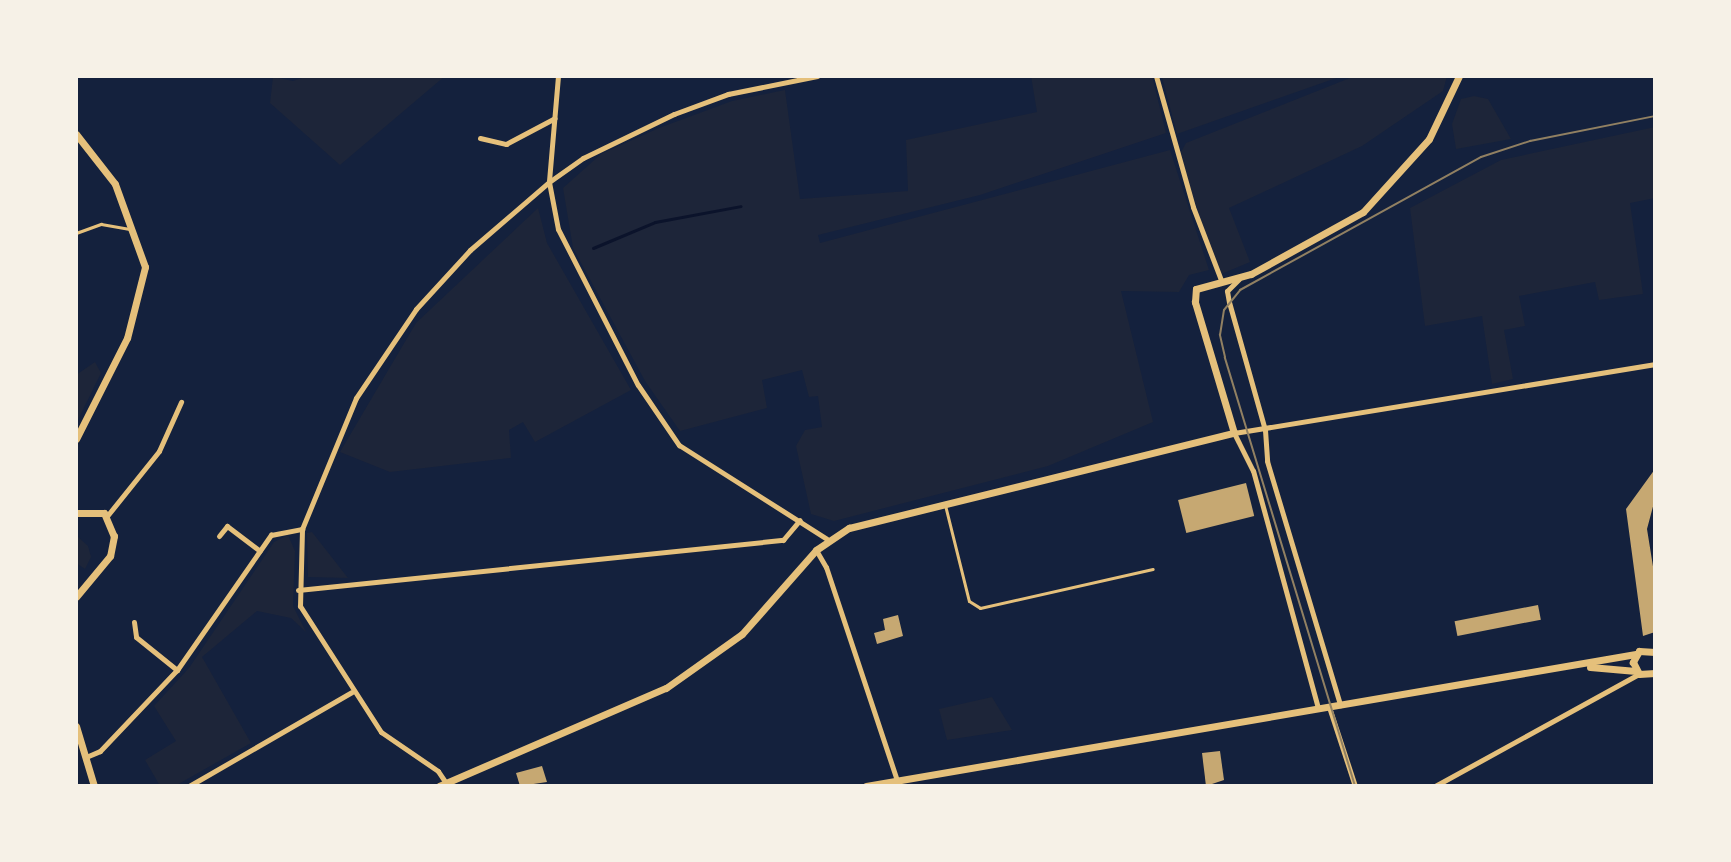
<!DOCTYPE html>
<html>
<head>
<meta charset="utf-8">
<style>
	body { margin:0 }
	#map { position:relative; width:1731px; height:862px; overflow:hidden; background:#14213d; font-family:"Roboto Condensed",sans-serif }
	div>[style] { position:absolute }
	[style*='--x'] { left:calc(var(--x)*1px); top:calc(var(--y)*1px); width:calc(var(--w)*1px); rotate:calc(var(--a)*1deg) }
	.green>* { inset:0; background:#1d2539 }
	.stream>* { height:3px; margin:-1.5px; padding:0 1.5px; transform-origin:1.5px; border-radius:1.5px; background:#0b132b }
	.building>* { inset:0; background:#c6a872; transform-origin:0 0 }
	.service>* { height:3px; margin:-1.5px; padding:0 1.5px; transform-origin:1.5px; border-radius:1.5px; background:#e5c07b }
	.minor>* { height:5px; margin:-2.5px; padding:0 2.5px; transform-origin:2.5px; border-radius:2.5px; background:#e5c07b }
	.tertiary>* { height:7px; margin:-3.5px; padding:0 3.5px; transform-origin:3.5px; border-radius:3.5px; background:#e5c07b }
	.secondary>* { height:7px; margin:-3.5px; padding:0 3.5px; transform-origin:3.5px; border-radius:3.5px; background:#e5c07b }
	.tram>* { height:2px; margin:-1px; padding:0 1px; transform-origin:1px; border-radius:1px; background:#918062 }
	span { translate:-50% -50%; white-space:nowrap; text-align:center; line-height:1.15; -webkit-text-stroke:7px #f6f1e7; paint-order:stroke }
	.frame { position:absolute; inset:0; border:78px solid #f6f1e7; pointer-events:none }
</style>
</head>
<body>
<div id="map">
	<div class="green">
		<div style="clip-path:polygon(308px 76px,445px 76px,340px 165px,270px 103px,273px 77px,293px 81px)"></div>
		<div style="clip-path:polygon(1031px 76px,1152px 76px,1166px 133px,980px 195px,818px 235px,820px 243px,1170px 150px,1209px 270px,1189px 275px,1179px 292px,1121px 291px,1153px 422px,1048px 466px,834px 521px,811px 514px,796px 446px,805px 430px,822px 427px,818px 396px,809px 397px,802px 370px,762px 380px,767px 408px,680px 431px,645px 381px,573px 248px,563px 188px,601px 154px,659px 128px,732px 101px,785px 90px,800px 199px,908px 191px,906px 140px,1037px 112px)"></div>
		<div style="clip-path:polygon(1342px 76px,1177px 134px,1162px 77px,1164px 76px)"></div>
		<div style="clip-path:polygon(1355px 76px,1447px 76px,1443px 91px,1362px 146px,1229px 208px,1250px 262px,1219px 275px,1189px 184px,1181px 152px,1186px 143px)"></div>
		<div style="clip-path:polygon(1474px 96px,1488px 99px,1511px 139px,1456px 149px,1452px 124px,1461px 99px)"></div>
		<div style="clip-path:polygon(1655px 127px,1655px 198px,1630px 203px,1643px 294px,1599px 300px,1595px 282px,1519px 296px,1525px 326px,1504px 330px,1513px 379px,1492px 384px,1482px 316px,1425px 326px,1410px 208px,1501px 160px)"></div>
		<div style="clip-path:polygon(538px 208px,547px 243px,631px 390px,535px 442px,523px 422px,509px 430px,511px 458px,390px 472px,340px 452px,416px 323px)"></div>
		<div style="clip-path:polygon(95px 362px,101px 373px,76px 424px,76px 375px)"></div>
		<div style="clip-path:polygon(312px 532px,348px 578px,308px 577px,307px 533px)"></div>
		<div style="clip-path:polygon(76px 535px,88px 546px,91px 557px,85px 569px,76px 563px)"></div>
		<div style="clip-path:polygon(288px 535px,295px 551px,293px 606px,306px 632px,291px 618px,257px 611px,202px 657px,251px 743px,175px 786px,160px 786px,145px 760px,176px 741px,154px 706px,189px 668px,274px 542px)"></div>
		<div style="clip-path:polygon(992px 697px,1012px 730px,947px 740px,939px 709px)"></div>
	</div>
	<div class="stream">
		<div style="--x:593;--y:248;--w:67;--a:-22.8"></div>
		<div style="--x:655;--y:222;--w:87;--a:-10.5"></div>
	</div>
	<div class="building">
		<div style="clip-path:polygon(1655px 469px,1655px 499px,1647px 529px,1655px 579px,1655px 632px,1643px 636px,1626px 509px)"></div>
		<div style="left:1246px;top:483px;width:34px;height:70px;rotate:76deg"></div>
		<div style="left:1538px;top:605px;width:15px;height:85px;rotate:79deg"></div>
		<div style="clip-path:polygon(898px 615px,903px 636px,877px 644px,874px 633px,885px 630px,883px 619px)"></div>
		<div style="clip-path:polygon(1220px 751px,1224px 780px,1206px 786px,1202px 753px)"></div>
		<div style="clip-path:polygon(542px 766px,547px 782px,520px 786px,516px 773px)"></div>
	</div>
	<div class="service">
		<div style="--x:76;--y:233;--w:27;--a:-20"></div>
		<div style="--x:101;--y:224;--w:29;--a:10"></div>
		<div style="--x:945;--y:505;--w:99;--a:76"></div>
		<div style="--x:969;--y:601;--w:13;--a:32"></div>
		<div style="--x:980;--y:608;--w:177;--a:-12.7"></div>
	</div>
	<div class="minor">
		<div style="--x:558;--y:76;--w:106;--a:94.9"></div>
		<div style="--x:549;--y:182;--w:48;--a:79.2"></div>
		<div style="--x:558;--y:229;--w:175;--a:62.9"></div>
		<div style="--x:638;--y:385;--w:73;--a:55.7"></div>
		<div style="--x:679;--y:445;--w:175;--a:32.4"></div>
		<div style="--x:1156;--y:76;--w:136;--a:74.2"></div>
		<div style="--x:1193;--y:207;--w:78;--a:69"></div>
		<div style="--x:480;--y:138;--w:27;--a:13"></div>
		<div style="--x:506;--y:144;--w:55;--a:-28"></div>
		<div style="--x:1239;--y:279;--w:17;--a:135"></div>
		<div style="--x:1227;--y:291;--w:11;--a:80"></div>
		<div style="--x:1229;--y:302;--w:133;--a:74.3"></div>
		<div style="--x:1265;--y:430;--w:31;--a:86"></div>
		<div style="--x:1267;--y:461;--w:255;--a:73.3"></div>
		<div style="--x:107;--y:516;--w:83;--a:-51.3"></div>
		<div style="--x:159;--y:451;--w:54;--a:-65.8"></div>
		<div style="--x:219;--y:536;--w:13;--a:-51"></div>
		<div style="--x:227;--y:526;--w:41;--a:37.1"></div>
		<div style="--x:816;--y:550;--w:20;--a:60"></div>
		<div style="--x:826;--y:567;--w:225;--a:71.6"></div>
		<div style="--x:298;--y:590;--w:488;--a:-5.9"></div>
		<div style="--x:783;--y:540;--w:26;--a:-50"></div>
		<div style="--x:134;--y:622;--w:15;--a:82"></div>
		<div style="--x:136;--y:637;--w:53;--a:38.8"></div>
		<div style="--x:1329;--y:707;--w:83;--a:71.8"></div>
		<div style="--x:1318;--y:708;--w:246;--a:-105.3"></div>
		<div style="--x:1253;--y:471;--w:42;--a:-116.6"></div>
		<div style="--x:1234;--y:433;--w:427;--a:-9.3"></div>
		<div style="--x:86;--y:757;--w:15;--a:-23"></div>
		<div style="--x:100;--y:751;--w:112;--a:-46.5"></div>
		<div style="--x:177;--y:670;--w:165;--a:-55.2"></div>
		<div style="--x:271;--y:535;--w:32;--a:-11"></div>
		<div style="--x:446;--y:783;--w:14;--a:-124"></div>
		<div style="--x:438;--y:771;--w:69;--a:-145.6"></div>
		<div style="--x:381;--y:732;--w:150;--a:-122.7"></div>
		<div style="--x:300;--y:606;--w:77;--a:-88.5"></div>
		<div style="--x:302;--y:529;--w:142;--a:-67.6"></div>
		<div style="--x:356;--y:398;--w:107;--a:-56"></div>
		<div style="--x:416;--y:309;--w:80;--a:-47.5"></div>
		<div style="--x:470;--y:250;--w:104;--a:-40.7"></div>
		<div style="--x:549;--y:182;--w:42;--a:-35.2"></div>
		<div style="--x:583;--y:158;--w:101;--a:-25.8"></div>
		<div style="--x:674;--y:114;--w:58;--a:-20.3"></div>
		<div style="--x:728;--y:94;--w:91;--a:-11.4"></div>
		<div style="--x:189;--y:786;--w:188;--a:-30"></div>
		<div style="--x:1435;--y:786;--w:233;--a:-28.8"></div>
	</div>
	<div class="tertiary">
		<div style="--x:76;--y:134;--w:63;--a:52"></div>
		<div style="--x:115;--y:184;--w:88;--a:70.1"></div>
		<div style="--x:145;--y:267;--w:73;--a:104.2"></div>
		<div style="--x:127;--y:338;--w:113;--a:116.8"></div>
		<div style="--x:76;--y:513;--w:28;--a:0"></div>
		<div style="--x:104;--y:513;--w:25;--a:67"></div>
		<div style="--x:114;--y:536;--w:20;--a:101"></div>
		<div style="--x:110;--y:556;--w:53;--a:129.7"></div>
		<div style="--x:76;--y:726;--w:63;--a:73.3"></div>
		<div style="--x:439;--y:786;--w:247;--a:-23.4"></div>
		<div style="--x:666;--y:688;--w:93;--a:-35.4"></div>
		<div style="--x:742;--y:634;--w:112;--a:-48.6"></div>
		<div style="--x:816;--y:550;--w:40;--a:-34"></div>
		<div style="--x:849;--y:528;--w:397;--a:-13.9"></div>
		<div style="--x:1234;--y:433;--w:137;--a:-106.6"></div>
		<div style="--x:1195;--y:302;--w:13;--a:-86"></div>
		<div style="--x:1196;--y:289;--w:57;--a:-15.3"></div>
		<div style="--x:1251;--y:274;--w:128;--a:-29"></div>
		<div style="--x:1363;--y:212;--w:98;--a:-47.9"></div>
		<div style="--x:1429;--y:139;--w:70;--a:-64.5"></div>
	</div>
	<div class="secondary">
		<div style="--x:1655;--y:652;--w:16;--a:-176"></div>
		<div style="--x:1639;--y:651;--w:13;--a:119"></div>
		<div style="--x:1633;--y:662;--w:13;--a:63"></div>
		<div style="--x:1639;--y:674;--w:16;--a:-4"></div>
		<div style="--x:1590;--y:667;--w:46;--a:5"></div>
		<div style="--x:866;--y:786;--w:781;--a:-9.73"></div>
	</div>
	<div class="tram">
		<div style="--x:1355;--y:786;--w:448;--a:-106.9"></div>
		<div style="--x:1225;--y:357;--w:23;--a:-103"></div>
		<div style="--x:1220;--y:335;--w:25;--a:-81"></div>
		<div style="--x:1224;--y:310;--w:26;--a:-51"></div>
		<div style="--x:1240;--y:290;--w:275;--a:-28.9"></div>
		<div style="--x:1481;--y:157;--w:52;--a:-18.1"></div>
		<div style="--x:1530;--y:141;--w:127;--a:-11.3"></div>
	</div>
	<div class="frame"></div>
</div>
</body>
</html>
